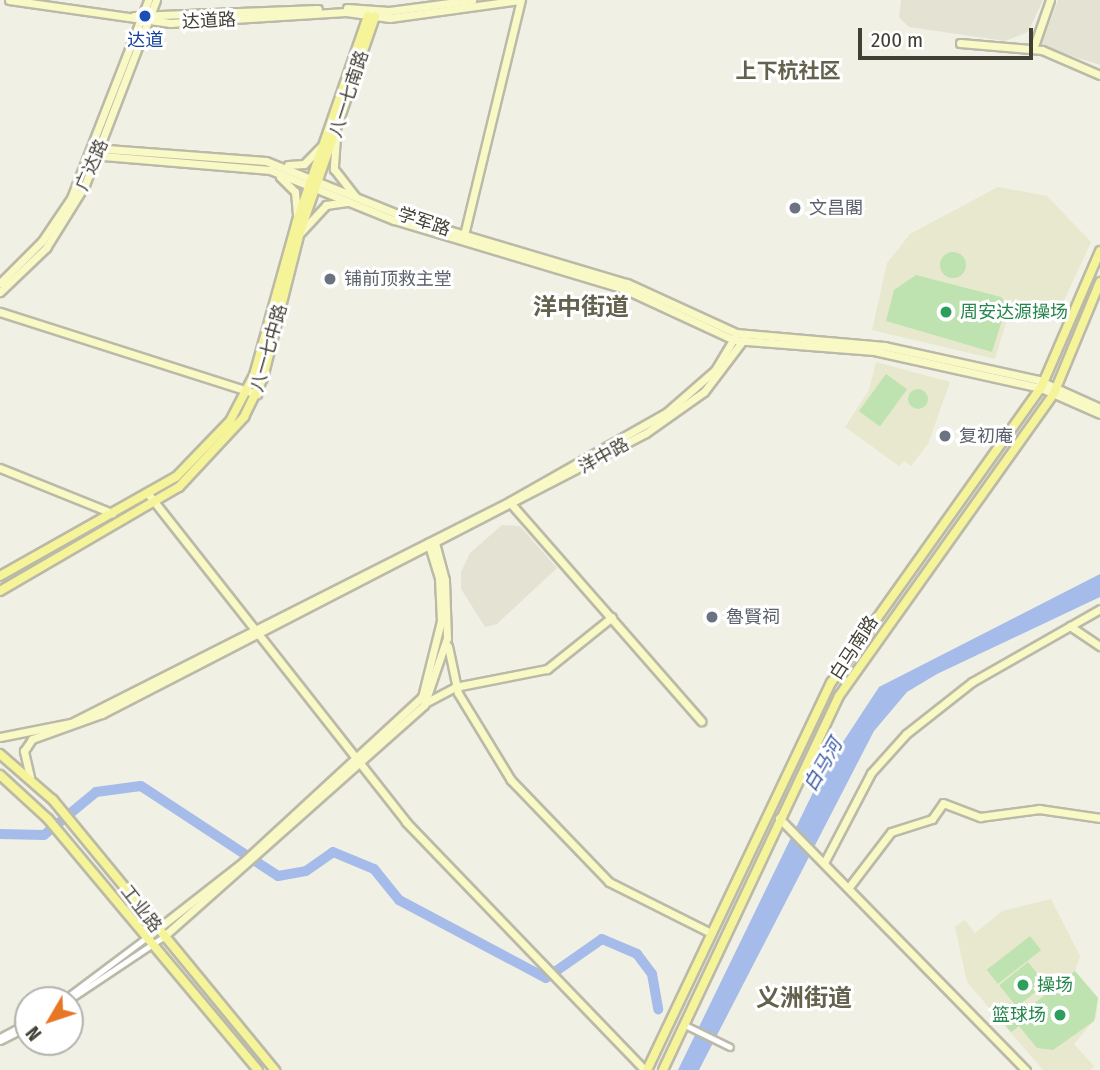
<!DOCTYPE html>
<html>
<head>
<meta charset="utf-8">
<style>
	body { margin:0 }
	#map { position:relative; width:1100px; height:1070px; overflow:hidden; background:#f0f0e4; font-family:"Fira Sans Condensed","Noto Sans SC",sans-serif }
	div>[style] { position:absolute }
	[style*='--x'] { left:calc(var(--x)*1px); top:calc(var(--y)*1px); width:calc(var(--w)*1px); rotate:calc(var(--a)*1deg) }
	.residential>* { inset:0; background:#e4e3d3 }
	.education>* { inset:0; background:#e8e8cf }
	.green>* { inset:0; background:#bee2b0; transform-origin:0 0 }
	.round { border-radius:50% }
	.water>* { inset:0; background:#a5bbe9 }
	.river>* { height:10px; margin:-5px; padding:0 5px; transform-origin:5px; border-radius:5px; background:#a5bbe9 }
	.roads { filter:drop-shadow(2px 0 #bbb9a8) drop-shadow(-2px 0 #bbb9a8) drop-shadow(0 2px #bbb9a8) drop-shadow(0 -2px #bbb9a8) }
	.street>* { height:5px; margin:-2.5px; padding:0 2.5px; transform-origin:2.5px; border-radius:2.5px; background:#fff }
	.secondary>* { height:7px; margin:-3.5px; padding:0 3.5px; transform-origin:3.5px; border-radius:3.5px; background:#f8f9c5 }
	.primary>* { height:8px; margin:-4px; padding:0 4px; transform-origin:4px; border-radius:4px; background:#f5f499 }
	.dots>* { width:19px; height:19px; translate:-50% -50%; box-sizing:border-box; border:4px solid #fff; border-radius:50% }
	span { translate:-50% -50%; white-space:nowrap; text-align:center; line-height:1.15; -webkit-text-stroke:6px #fff; paint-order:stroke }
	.street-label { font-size:18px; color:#424035 }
	.transit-label { font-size:18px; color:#164399 }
	.worship-label { font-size:18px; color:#5b616d }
	.left { translate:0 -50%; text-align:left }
	.leisure-label { font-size:18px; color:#27864d }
	.right { translate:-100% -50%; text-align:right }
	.water-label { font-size:19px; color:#3859a4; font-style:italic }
	.quarter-label { font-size:21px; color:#64614d; font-weight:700 }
	.district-label { font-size:24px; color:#64614d; font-weight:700 }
	.north { position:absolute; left:14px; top:986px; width:70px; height:70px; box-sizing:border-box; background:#fff; border:2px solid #b3b3ae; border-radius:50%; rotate:231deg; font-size:19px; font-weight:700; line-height:28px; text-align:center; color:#424035 }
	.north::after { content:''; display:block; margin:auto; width:24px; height:32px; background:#e77625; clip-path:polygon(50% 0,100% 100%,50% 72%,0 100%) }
	.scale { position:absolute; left:858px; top:28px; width:175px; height:32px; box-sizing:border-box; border:4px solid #424035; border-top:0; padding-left:9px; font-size:21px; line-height:24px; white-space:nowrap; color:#424035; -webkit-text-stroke:5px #fff; paint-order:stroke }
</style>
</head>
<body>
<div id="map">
	<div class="residential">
		<div style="clip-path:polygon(901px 0,1043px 0,1028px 32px,1005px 41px,909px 27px,899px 17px)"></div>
		<div style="clip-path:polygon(1058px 0,1100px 0,1100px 65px,1041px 46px)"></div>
		<div style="clip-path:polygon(502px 525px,520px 526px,557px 568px,497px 624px,485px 627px,461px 589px,461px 572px,470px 553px)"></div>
	</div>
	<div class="education">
		<div style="clip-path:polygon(998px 187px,1047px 196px,1091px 242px,1056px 318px,1011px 306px,995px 359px,872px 330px,887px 263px,910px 234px)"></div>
		<div style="clip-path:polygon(876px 362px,950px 382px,928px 444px,911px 466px,904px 461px,899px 466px,845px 427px,869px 390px)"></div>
		<div style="clip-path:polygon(1051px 899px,1080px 956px,1075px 971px,1098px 998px,1096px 1018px,1074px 1044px,1094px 1066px,1090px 1070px,1043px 1070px,967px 982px,955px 927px,965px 920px,975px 933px,1002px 911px)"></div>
	</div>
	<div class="green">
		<div class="round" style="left:940px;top:252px;width:26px;height:26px"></div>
		<div style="clip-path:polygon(916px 275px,1001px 297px,1007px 304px,992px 352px,886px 321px,894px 290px)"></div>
		<div style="left:886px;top:374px;width:26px;height:46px;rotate:36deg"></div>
		<div class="round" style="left:908px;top:389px;width:20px;height:20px"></div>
		<div style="left:1030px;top:936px;width:18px;height:55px;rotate:52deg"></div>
		<div style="left:1028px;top:962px;width:28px;height:37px;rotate:51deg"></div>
		<div style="clip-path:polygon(1075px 971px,1098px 998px,1094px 1021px,1053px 1050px,1037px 1048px,1019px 1026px,1011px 1032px,1006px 1026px)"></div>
	</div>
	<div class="water">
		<div style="clip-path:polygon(1100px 574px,1100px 597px,937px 674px,907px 692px,874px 731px,699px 1070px,678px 1070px,822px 774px,879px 687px)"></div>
	</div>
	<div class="river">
		<div style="--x:0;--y:834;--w:44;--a:1.3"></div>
		<div style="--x:44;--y:835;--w:67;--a:-39.6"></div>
		<div style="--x:96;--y:792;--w:45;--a:-7.6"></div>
		<div style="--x:141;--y:786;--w:164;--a:33.3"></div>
		<div style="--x:278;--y:876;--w:28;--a:-10"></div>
		<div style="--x:306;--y:871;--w:33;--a:-35"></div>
		<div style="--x:333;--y:852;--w:44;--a:22.5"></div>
		<div style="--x:374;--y:869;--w:40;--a:51"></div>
		<div style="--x:399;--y:900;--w:166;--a:28"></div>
		<div style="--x:546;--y:978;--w:68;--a:-34.9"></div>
		<div style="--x:602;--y:939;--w:38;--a:23"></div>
		<div style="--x:637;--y:954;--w:25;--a:53"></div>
		<div style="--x:652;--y:974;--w:36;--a:80"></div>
	</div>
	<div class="roads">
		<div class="street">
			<div style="--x:63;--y:1000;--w:105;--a:-36.9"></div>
			<div style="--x:69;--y:1000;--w:113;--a:-33.8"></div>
			<div style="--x:683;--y:1024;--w:52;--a:26.1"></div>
			<div style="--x:0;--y:1037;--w:32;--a:-28"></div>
			<div style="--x:0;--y:1041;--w:31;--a:-27"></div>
		</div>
		<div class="secondary">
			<div style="--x:9;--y:0;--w:163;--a:8.1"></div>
			<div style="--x:170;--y:23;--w:176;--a:-3.6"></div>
			<div style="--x:346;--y:12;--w:44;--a:7.8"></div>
			<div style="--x:390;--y:18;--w:131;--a:-7.9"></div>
			<div style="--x:347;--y:8;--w:42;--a:4.1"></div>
			<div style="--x:389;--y:11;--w:84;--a:-7.5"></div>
			<div style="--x:134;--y:16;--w:184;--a:-2.2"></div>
			<div style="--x:960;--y:43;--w:82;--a:4.9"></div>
			<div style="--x:1042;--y:50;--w:63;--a:23.3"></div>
			<div style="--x:1033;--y:49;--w:52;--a:-70.9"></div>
			<div style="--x:336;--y:137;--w:32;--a:94"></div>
			<div style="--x:334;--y:169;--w:34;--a:52"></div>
			<div style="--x:94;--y:148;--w:172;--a:4.3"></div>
			<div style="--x:266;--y:161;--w:150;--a:21.9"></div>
			<div style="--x:405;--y:217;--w:232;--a:16.6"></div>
			<div style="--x:627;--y:283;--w:120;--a:24.6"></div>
			<div style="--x:736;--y:333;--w:149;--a:5"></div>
			<div style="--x:884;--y:346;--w:158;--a:12.4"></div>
			<div style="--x:1038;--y:380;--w:68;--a:24.3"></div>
			<div style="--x:91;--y:155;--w:180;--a:4.8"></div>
			<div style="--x:270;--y:170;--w:134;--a:22"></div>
			<div style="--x:394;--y:220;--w:240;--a:16.7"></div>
			<div style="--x:624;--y:289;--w:121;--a:24.9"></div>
			<div style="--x:734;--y:340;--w:140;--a:4.5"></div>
			<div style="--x:874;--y:351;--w:171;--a:12.5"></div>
			<div style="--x:1041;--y:388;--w:64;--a:23.8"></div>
			<div style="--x:288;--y:165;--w:16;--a:-4"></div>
			<div style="--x:304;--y:164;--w:28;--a:-46"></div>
			<div style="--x:280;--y:177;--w:21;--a:45"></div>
			<div style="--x:295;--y:192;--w:25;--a:85"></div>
			<div style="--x:301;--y:232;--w:37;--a:-47"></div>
			<div style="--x:326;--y:205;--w:21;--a:-8"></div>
			<div style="--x:464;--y:235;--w:242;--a:-76.4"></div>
			<div style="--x:0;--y:283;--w:59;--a:-45"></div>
			<div style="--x:42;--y:241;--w:52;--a:-56"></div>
			<div style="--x:71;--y:198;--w:212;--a:-68.7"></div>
			<div style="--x:0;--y:292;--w:64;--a:-43.7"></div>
			<div style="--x:46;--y:248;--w:74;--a:-58.2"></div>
			<div style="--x:85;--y:185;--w:198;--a:-69"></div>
			<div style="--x:0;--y:312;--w:270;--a:17.7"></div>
			<div style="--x:0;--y:468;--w:121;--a:21.9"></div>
			<div style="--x:149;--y:495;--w:416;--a:51.8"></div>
			<div style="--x:406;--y:822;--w:344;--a:46.1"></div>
			<div style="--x:513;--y:506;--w:286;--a:48.8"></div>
			<div style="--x:1070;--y:626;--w:36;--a:34"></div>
			<div style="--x:448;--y:646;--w:48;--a:78"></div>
			<div style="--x:458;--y:693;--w:102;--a:58.7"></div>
			<div style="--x:511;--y:780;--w:141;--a:46.1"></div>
			<div style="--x:609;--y:882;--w:114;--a:26.6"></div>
			<div style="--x:427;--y:702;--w:32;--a:-28"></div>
			<div style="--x:455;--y:687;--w:94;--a:-11.1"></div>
			<div style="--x:547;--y:669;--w:83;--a:-38.7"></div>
			<div style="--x:0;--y:737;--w:72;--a:-11.2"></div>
			<div style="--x:71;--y:723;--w:492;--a:-26.8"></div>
			<div style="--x:510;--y:501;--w:180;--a:-29.5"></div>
			<div style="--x:667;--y:412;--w:64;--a:-41.2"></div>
			<div style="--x:715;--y:370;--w:39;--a:-59"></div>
			<div style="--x:30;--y:777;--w:27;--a:-103"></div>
			<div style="--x:24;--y:751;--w:14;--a:-56"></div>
			<div style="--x:32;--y:739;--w:74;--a:-19.7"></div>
			<div style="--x:102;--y:714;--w:612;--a:-27.32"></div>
			<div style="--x:646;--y:433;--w:71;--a:-35.3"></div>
			<div style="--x:704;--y:392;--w:66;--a:-53"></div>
			<div style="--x:779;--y:818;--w:353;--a:45.6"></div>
			<div style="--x:824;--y:863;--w:102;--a:-62.4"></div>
			<div style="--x:871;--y:773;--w:52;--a:-48.1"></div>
			<div style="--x:906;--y:734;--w:84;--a:-38.2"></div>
			<div style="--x:972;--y:682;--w:147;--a:-29.7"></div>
			<div style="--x:849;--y:887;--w:69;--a:-52.6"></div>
			<div style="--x:891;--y:832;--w:43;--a:-17.6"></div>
			<div style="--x:932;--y:819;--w:19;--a:-55"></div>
			<div style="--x:943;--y:803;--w:40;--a:21"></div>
			<div style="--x:980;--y:817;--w:60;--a:-7.7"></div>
			<div style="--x:1039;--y:809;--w:62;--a:8.4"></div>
			<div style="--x:147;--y:937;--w:122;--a:-38"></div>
			<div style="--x:243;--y:862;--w:243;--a:-42.7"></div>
			<div style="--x:422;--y:697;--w:78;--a:-76"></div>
			<div style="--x:441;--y:621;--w:43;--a:-92.7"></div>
			<div style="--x:439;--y:578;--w:37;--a:-107"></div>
			<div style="--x:163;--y:937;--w:349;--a:-41.6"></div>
			<div style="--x:424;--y:705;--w:71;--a:-71.1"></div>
			<div style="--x:447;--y:638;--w:58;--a:-92"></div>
			<div style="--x:445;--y:580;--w:38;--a:-105"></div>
		</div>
		<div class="primary">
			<div style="--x:0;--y:576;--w:202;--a:-29.4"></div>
			<div style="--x:176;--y:477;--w:78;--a:-46"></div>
			<div style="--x:230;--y:421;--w:52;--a:-62.4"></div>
			<div style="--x:254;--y:375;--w:160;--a:-74.4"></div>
			<div style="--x:297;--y:221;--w:217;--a:-70.9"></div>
			<div style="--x:0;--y:591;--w:207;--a:-30.2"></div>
			<div style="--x:179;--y:487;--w:96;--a:-47.1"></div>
			<div style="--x:244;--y:417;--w:43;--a:-64"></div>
			<div style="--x:263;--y:378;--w:151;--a:-75.8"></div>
			<div style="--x:300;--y:232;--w:228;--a:-70.8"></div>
			<div style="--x:0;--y:754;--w:70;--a:41"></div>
			<div style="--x:53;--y:800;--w:350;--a:50.6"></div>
			<div style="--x:0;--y:775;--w:65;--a:42.5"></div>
			<div style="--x:48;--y:819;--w:327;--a:50.1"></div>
			<div style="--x:647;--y:1070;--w:429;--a:-64.6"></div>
			<div style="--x:831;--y:683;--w:362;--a:-54.6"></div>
			<div style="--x:1041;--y:388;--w:149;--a:-66.7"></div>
			<div style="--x:663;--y:1070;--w:413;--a:-64.8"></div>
			<div style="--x:839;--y:696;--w:372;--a:-54.6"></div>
			<div style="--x:1054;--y:393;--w:120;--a:-67.5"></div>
		</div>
	</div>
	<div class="dots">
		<div style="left:145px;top:16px;background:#1a4fb4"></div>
		<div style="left:795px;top:208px;background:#6b7280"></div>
		<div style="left:330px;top:279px;background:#6b7280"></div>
		<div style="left:946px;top:312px;background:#2e9e5b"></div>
		<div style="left:945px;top:436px;background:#6b7280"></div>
		<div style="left:712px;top:617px;background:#6b7280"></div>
		<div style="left:1023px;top:985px;background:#2e9e5b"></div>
		<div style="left:1060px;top:1015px;background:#2e9e5b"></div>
	</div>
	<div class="street-label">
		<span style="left:209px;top:21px;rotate:-3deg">达道路</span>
		<span style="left:349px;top:94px;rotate:-72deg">八一七南路</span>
		<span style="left:92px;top:165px;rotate:-66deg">广达路</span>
		<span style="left:424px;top:222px;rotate:18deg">学军路</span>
		<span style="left:269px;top:348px;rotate:-74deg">八一七中路</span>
		<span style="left:604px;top:456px;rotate:-29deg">洋中路</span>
		<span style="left:854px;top:648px;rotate:-57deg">白马南路</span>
		<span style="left:141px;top:909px;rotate:52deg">工业路</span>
	</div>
	<div class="transit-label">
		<span style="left:145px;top:40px">达道</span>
	</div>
	<div class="worship-label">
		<span class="left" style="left:809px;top:208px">文昌閣</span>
		<span class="left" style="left:344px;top:279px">铺前顶救主堂</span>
		<span class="left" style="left:959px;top:436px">复初庵</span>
		<span class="left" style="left:726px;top:617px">魯賢祠</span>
	</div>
	<div class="leisure-label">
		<span class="left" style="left:960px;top:312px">周安达源操场</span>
		<span class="left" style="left:1037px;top:985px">操场</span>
		<span class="right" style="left:1046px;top:1015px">篮球场</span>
	</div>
	<div class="water-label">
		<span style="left:823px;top:765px;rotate:-60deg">白马河</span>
	</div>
	<div class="quarter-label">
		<span style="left:788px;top:71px">上下杭社区</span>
	</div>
	<div class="district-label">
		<span style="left:581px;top:308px">洋中街道</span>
		<span style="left:804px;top:999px">义洲街道</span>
	</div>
	<div class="north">N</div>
	<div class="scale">200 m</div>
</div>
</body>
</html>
